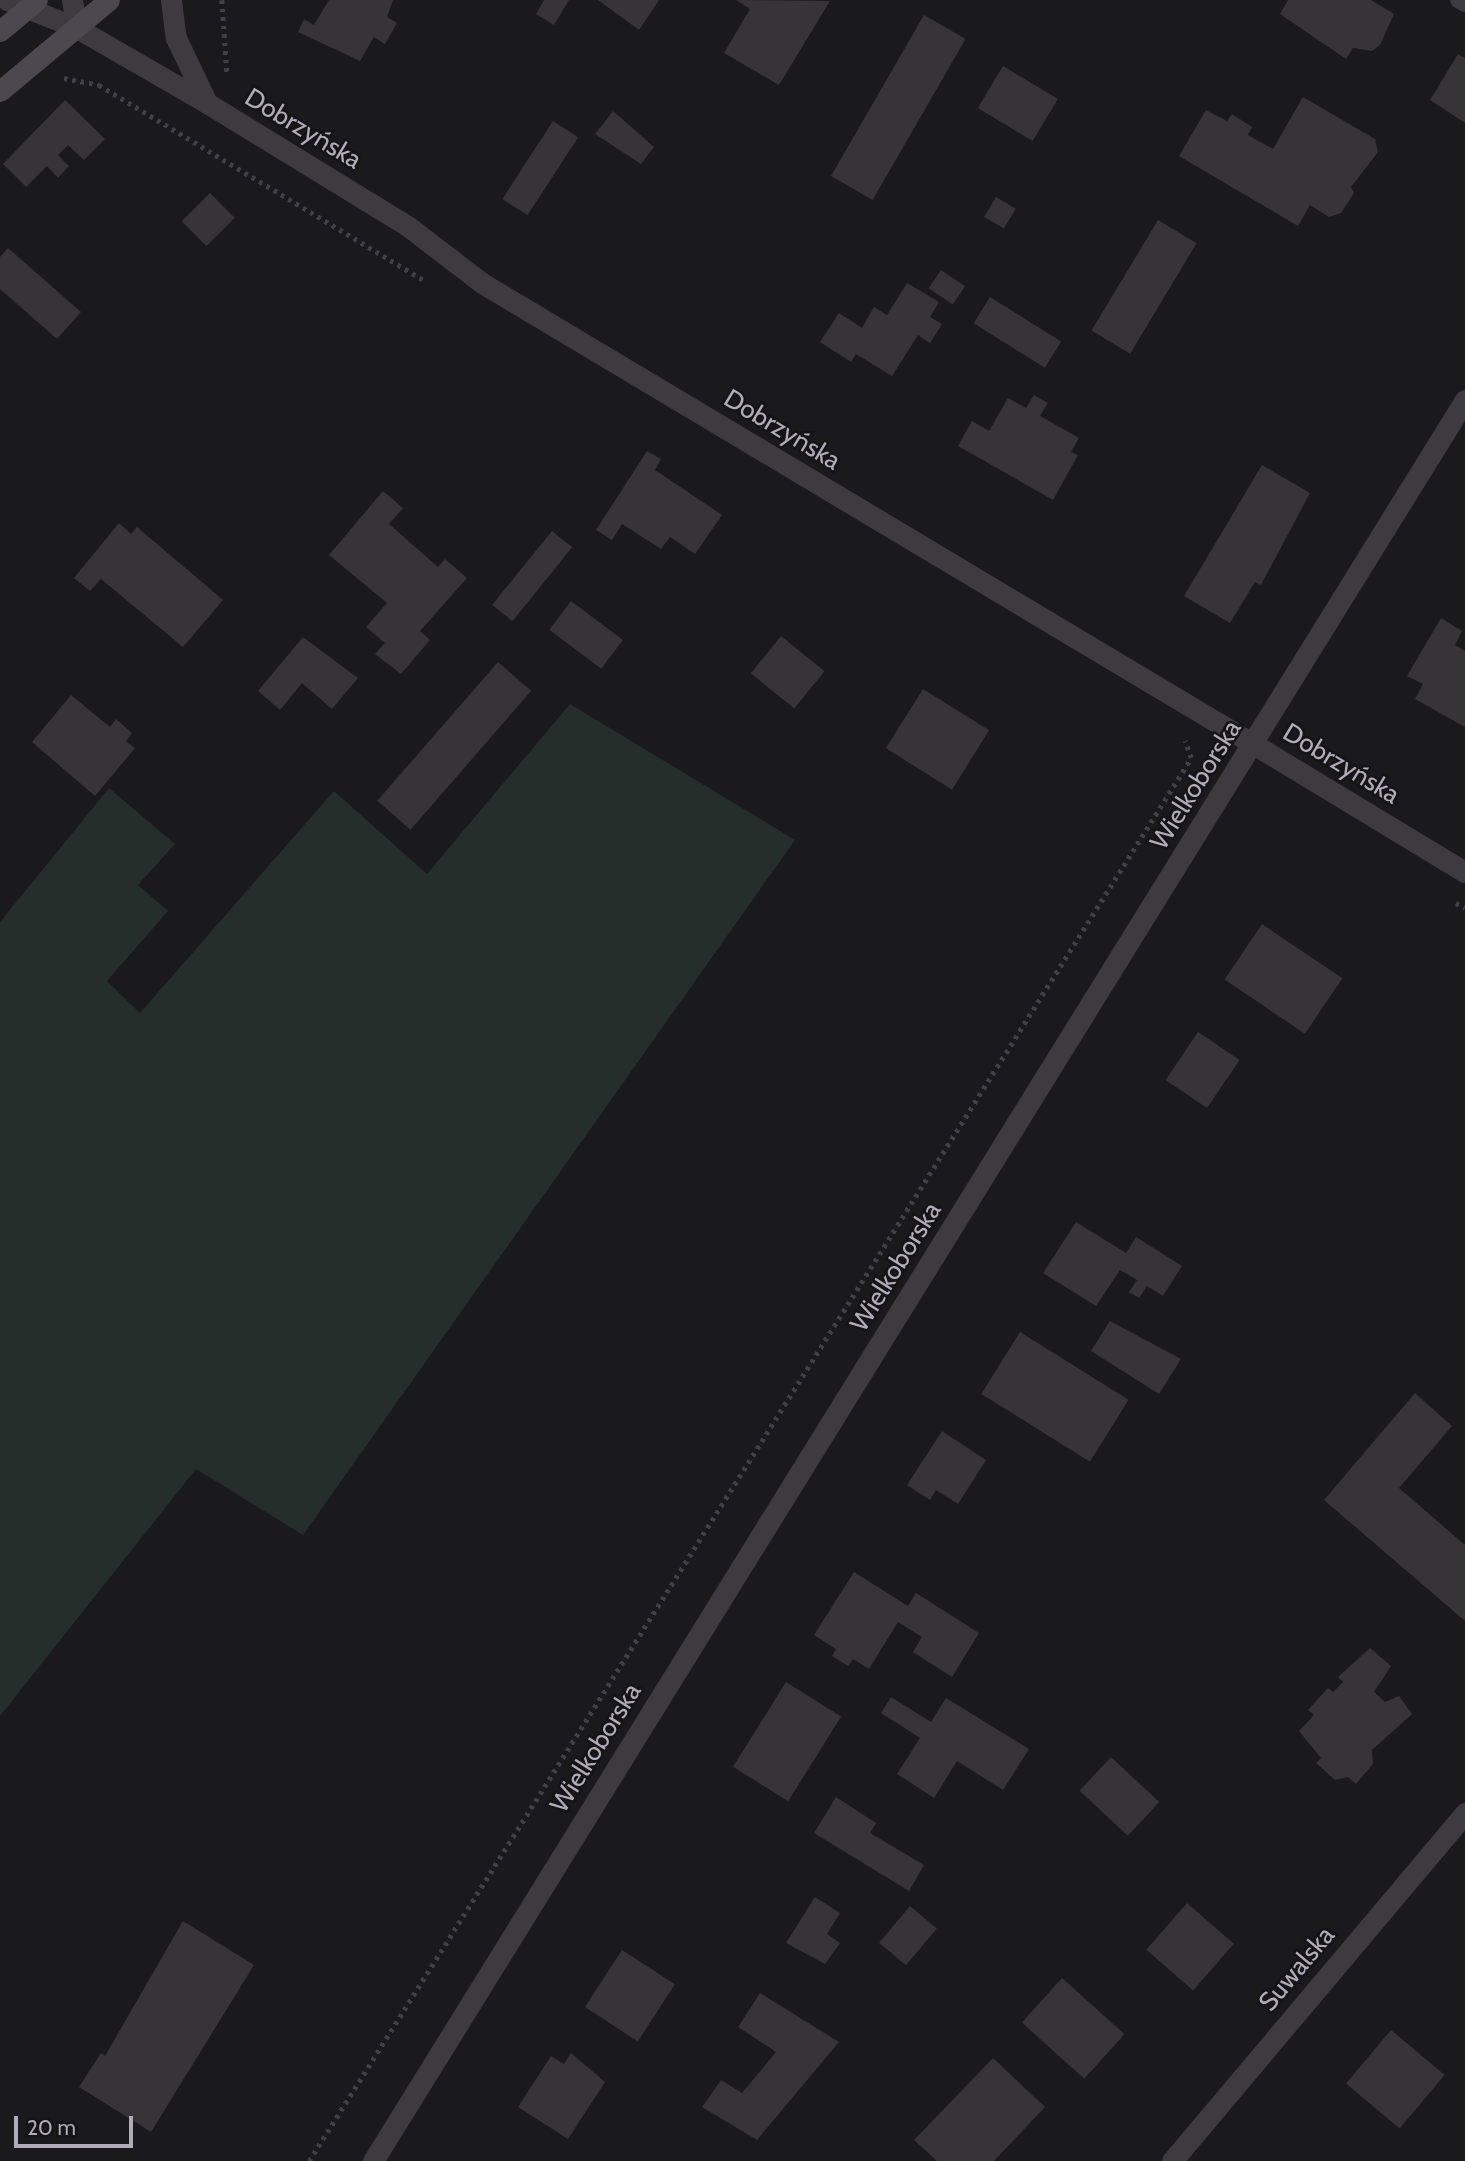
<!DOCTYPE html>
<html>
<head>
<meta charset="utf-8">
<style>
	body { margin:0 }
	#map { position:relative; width:1465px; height:2161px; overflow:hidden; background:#1a191b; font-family:Cabin,sans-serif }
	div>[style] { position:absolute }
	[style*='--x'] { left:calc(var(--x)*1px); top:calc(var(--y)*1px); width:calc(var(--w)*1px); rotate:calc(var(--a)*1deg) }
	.green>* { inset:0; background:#252e2b }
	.building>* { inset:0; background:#363437; transform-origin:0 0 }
	.path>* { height:4.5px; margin-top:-2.25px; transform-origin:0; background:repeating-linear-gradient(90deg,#424047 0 3.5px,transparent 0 8.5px) }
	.service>* { height:16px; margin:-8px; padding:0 8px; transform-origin:8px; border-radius:8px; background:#3d3a40 }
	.minor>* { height:21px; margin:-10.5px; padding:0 10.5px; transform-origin:10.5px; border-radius:10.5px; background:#3d3a40 }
	.tertiary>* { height:21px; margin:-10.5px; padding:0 10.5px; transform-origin:10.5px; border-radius:10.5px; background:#3d3a40 }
	.secondary>* { height:21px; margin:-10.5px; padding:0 10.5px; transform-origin:10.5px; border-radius:10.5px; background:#4b4850 }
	span { translate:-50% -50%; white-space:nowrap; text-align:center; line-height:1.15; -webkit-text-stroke:5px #151416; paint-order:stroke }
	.street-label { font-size:26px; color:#b0acba }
	.scale { position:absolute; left:14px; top:2116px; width:119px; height:32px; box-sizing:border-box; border:4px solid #b0acba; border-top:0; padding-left:9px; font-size:21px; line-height:24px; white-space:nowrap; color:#b0acba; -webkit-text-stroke:5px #151416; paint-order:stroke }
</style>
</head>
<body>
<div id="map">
	<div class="green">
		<div style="clip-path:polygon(570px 704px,795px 840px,303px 1535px,196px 1469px,0 1716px,0 922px,109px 788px,175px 844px,138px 885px,168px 911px,107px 981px,140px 1013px,334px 791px,427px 874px)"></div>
	</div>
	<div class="building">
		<div style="clip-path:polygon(329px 0,393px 0,387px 17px,397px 23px,385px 44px,374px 37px,360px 61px,298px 32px,304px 19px,314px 25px)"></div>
		<div style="clip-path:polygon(544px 0,569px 0,554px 25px,536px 14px)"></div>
		<div style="clip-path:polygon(598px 0,659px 0,639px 30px)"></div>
		<div style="clip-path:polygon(736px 0,830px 1px,779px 85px,724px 53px,750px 9px)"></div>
		<div style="clip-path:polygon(1288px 0,1371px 0,1394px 14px,1380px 45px,1372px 51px,1353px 48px,1346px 59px,1280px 14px)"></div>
		<div style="left:924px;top:15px;width:48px;height:186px;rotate:30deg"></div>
		<div style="clip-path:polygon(1458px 54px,1465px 58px,1465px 123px,1430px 100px)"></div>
		<div style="left:1003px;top:66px;width:64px;height:49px;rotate:31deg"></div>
		<div style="clip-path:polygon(1303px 97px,1375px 139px,1378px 152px,1351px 187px,1354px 193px,1341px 213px,1329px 217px,1310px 205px,1298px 226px,1179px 156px,1206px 110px,1227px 121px,1232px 114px,1252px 127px,1248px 135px,1273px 149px)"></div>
		<div style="clip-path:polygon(65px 100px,105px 139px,84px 160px,68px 145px,58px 155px,69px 166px,58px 178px,47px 166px,26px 187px,3px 164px)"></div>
		<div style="clip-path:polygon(613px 111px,654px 147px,641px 164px,595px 134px)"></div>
		<div style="left:553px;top:121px;width:30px;height:93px;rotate:33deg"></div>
		<div style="left:210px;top:193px;width:35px;height:40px;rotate:45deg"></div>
		<div style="left:996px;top:197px;width:23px;height:23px;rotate:31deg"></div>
		<div style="left:1158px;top:220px;width:45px;height:129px;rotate:31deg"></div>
		<div style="clip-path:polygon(8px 248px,81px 312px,57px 339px,0 289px,0 257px)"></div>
		<div style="left:941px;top:270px;width:29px;height:22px;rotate:34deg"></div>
		<div style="clip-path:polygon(907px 283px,939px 302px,930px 317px,942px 324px,930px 343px,918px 335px,892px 376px,856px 354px,851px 362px,820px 342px,839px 313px,862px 328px,874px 307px,887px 315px)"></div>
		<div style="left:990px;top:297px;width:84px;height:31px;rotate:32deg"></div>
		<div style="clip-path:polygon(1034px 395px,1048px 403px,1040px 416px,1079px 438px,1071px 452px,1078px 455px,1053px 500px,958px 446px,972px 421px,989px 431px,1008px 398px,1026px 408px)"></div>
		<div style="clip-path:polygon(647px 451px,661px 459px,655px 470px,722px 515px,695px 554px,670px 537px,661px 549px,622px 524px,612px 540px,596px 530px)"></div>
		<div style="clip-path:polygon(1262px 465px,1310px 493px,1261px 585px,1255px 582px,1230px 623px,1184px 596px)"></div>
		<div style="clip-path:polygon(383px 491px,403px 508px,389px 524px,438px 567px,445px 559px,467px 578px,420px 631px,430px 640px,401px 674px,375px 654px,385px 643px,366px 627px,387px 603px,329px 555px)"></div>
		<div style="clip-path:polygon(119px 523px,131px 534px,137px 527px,223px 600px,183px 647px,101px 579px,90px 591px,74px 578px)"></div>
		<div style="left:552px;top:531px;width:26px;height:95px;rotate:39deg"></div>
		<div style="left:571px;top:601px;width:65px;height:36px;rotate:37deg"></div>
		<div style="clip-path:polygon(1441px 618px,1462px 631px,1455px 645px,1465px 651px,1465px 727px,1415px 699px,1423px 684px,1407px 676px)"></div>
		<div style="left:781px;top:636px;width:56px;height:48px;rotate:39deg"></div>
		<div style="clip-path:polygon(303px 637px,358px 678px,332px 709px,302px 683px,280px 710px,258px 691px)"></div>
		<div style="left:498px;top:662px;width:44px;height:184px;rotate:41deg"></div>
		<div style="left:923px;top:689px;width:78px;height:70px;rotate:32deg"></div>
		<div style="clip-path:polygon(71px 695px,110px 727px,116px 719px,132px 733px,126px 741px,135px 748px,95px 796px,32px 742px)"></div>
		<div style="left:1262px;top:924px;width:97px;height:67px;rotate:34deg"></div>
		<div style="left:1198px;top:1032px;width:50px;height:58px;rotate:34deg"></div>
		<div style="clip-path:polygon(1076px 1222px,1126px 1253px,1136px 1237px,1182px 1266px,1163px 1296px,1147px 1286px,1139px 1298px,1129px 1292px,1137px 1280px,1120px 1270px,1096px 1306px,1043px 1273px)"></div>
		<div style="clip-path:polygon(1110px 1321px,1181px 1359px,1159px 1394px,1091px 1351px)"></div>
		<div style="left:1020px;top:1332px;width:128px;height:73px;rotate:32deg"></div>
		<div style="clip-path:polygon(1415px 1393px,1452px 1426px,1399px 1488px,1465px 1545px,1465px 1621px,1324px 1500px)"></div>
		<div style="clip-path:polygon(942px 1431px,986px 1460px,958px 1504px,936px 1490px,930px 1500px,907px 1485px)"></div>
		<div style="clip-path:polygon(854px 1572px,908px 1606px,916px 1593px,979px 1633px,952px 1677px,913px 1652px,922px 1637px,898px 1622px,869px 1669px,853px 1659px,848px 1666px,832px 1656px,836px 1649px,814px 1635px)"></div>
		<div style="clip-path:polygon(1370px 1648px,1391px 1666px,1374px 1692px,1385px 1702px,1399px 1696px,1412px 1714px,1372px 1750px,1373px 1764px,1356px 1784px,1348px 1777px,1335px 1780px,1316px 1763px,1321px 1758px,1299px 1731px,1314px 1715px,1308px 1710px,1328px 1688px,1333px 1692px,1343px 1682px,1338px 1677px)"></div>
		<div style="left:786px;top:1682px;width:65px;height:100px;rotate:32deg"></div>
		<div style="clip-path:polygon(891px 1697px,931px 1722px,946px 1698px,1029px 1749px,1003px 1790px,957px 1761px,934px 1798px,897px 1774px,920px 1738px,881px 1713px)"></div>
		<div style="left:1111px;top:1757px;width:66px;height:46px;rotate:43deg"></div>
		<div style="clip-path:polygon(836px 1797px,876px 1823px,870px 1833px,924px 1865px,909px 1891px,814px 1833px)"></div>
		<div style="clip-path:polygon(815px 1897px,840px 1913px,827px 1934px,840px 1943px,825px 1964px,786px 1943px)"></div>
		<div style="left:1187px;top:1903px;width:62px;height:62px;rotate:41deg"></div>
		<div style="left:910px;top:1906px;width:35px;height:48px;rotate:40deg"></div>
		<div style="clip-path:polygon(183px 1921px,254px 1965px,151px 2132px,79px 2087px,101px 2053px,105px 2056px)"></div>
		<div style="left:622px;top:1950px;width:63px;height:68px;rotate:33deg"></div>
		<div style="left:1062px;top:1978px;width:84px;height:60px;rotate:42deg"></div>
		<div style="clip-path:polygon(760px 1993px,839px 2042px,757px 2140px,702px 2107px,721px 2080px,742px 2093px,776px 2052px,738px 2027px)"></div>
		<div style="left:1391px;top:2030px;width:70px;height:70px;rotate:40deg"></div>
		<div style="clip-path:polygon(571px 2053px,605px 2082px,568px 2139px,518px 2107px,551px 2056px,564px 2064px)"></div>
		<div style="clip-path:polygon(993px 2058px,1045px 2107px,994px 2161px,937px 2161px,914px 2140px)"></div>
	</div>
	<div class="path">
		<div style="--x:222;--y:0;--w:72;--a:86"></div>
		<div style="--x:64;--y:78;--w:36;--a:11"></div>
		<div style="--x:99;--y:85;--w:378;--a:31"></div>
		<div style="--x:1456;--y:903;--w:10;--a:29"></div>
		<div style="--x:309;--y:2161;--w:1657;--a:-57.84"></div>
		<div style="--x:1191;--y:758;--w:18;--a:-109"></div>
	</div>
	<div class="service">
		<div style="--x:1458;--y:0;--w:8;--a:30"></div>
	</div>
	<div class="minor">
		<div style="--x:1255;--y:745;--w:245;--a:31.2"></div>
		<div style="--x:1172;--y:2161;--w:455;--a:-49.9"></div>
	</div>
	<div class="tertiary">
		<div style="--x:7;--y:0;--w:75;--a:21.8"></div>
		<div style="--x:77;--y:28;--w:150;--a:30"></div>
		<div style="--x:207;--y:103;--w:237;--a:31.5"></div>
		<div style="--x:409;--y:227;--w:92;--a:37.5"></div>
		<div style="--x:482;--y:283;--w:901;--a:30.87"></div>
		<div style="--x:72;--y:0;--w:28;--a:80"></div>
		<div style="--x:171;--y:0;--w:38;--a:83"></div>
		<div style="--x:176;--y:38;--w:72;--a:64.5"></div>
		<div style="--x:373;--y:2161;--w:2072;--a:-58.2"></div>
	</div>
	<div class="secondary">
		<div style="--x:0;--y:31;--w:48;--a:-40"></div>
		<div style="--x:0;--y:91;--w:142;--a:-39.9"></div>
	</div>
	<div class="street-label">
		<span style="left:303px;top:129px;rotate:31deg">Dobrzyńska</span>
		<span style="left:782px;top:430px;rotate:31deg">Dobrzyńska</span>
		<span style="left:1341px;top:764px;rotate:31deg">Dobrzyńska</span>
		<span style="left:1196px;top:785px;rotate:-58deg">Wielkoborska</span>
		<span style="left:896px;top:1267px;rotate:-58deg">Wielkoborska</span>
		<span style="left:596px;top:1748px;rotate:-58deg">Wielkoborska</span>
		<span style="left:1297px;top:1969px;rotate:-50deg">Suwalska</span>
	</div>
	<div class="scale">20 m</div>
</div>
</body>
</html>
